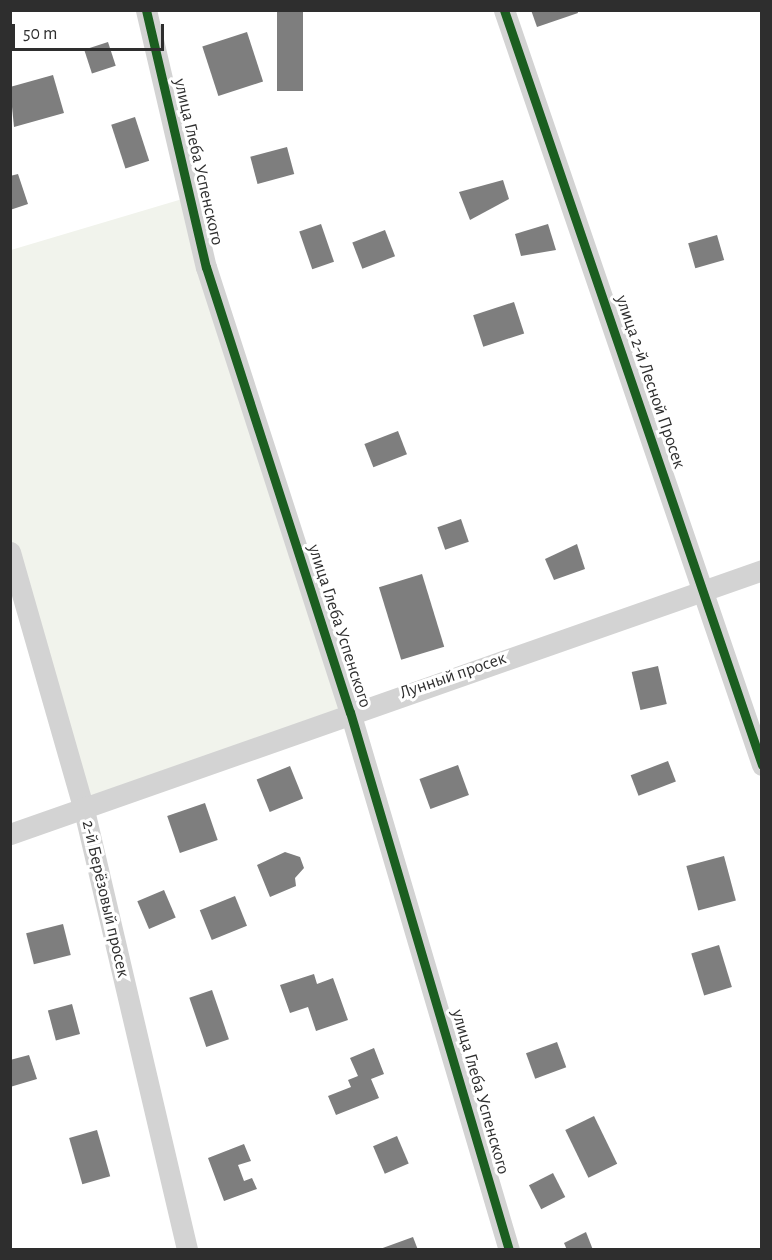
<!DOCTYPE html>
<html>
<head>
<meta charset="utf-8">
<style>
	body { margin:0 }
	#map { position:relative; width:772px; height:1260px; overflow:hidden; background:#fff; font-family:"Alegreya Sans",sans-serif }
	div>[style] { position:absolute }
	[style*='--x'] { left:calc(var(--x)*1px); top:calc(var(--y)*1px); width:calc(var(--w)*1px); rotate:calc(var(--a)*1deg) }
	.green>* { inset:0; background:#f1f3ec }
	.building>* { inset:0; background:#7e7e7e; transform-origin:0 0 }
	.minor>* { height:21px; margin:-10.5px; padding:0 10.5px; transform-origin:10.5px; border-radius:10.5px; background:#d3d3d3 }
	.cycleway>* { height:9px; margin:-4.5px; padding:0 4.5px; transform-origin:4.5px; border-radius:4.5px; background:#1b5e20 }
	span { translate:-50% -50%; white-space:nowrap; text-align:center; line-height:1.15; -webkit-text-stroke:6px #fff; paint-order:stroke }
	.street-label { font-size:18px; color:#2e2e2e }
	.frame { position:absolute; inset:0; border:12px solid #2e2e2e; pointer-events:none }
	.scale { position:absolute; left:12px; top:24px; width:152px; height:27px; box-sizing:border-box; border:3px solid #2e2e2e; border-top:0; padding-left:8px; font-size:18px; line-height:21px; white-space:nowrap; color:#2e2e2e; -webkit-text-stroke:4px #fff; paint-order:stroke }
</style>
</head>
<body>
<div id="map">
	<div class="green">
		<div style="clip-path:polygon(189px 197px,350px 712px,84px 810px,11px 552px,11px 250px)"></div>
	</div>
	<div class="building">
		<div style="left:277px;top:10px;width:26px;height:81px"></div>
		<div style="clip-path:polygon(531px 10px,577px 10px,578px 13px,537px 27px)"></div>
		<div style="left:247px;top:32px;width:52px;height:47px;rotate:72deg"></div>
		<div style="left:108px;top:42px;width:25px;height:25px;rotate:72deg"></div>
		<div style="clip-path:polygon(53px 75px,64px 113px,14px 127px,10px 87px)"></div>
		<div style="left:135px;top:117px;width:46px;height:25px;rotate:72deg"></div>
		<div style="left:287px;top:147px;width:28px;height:38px;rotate:75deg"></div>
		<div style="clip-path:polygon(18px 174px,28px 204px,10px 210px,10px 176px)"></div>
		<div style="clip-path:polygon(503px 180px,509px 199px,470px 220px,459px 192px)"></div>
		<div style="left:321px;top:224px;width:40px;height:23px;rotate:71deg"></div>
		<div style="clip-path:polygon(548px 224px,556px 250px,521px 256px,515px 234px)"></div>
		<div style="left:385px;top:230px;width:28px;height:35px;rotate:69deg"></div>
		<div style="left:717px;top:235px;width:26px;height:30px;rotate:74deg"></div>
		<div style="left:514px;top:302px;width:33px;height:43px;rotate:72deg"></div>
		<div style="left:398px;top:431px;width:25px;height:36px;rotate:69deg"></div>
		<div style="left:461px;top:519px;width:24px;height:25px;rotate:71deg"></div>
		<div style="clip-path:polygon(577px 544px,585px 569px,554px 580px,545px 559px)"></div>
		<div style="left:422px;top:574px;width:76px;height:45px;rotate:73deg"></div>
		<div style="left:658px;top:666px;width:39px;height:27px;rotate:77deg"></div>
		<div style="left:668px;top:761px;width:22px;height:40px;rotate:69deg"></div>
		<div style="left:458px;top:765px;width:32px;height:41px;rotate:70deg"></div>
		<div style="left:290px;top:766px;width:35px;height:36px;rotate:68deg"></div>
		<div style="left:205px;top:803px;width:39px;height:40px;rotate:71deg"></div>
		<div style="clip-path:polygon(285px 852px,300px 857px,304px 868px,295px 878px,296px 886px,270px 897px,257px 865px)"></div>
		<div style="left:724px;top:856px;width:46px;height:39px;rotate:75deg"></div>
		<div style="left:164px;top:890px;width:30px;height:29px;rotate:67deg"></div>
		<div style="left:235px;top:896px;width:32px;height:38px;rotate:68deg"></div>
		<div style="left:63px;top:924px;width:32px;height:38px;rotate:76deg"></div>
		<div style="left:719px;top:945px;width:44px;height:29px;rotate:73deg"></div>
		<div style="clip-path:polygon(314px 974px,317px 984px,333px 978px,348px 1020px,316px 1031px,308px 1007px,290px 1013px,280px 985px)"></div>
		<div style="left:212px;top:990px;width:52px;height:24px;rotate:71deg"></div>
		<div style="left:72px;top:1004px;width:31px;height:25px;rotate:75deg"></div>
		<div style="left:557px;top:1042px;width:27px;height:33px;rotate:70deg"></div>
		<div style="clip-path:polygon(374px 1048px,384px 1074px,371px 1079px,379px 1098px,336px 1115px,328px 1096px,351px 1087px,348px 1080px,358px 1076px,350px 1058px)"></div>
		<div style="clip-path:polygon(29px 1055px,37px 1079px,10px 1087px,10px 1060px)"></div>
		<div style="left:594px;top:1116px;width:53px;height:32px;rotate:64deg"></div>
		<div style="left:97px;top:1130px;width:48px;height:29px;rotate:74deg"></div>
		<div style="left:397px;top:1136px;width:30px;height:26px;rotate:67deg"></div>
		<div style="clip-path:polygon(244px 1144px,251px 1161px,238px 1165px,244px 1181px,252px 1178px,257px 1189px,224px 1201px,208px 1158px)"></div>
		<div style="left:553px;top:1173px;width:27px;height:27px;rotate:63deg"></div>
		<div style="clip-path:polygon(586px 1232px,593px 1250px,567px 1250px,564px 1243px)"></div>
		<div style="clip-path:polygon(413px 1237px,418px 1250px,380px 1250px,380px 1249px)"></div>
	</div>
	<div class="minor">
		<div style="--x:146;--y:10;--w:264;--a:76.9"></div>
		<div style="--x:206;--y:267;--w:468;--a:72.1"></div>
		<div style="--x:350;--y:712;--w:561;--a:73.54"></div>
		<div style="--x:504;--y:10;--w:798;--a:71.13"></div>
		<div style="--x:10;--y:552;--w:268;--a:74"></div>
		<div style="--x:84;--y:810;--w:452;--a:76.8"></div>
		<div style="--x:10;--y:834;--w:797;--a:-19.34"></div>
	</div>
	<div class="cycleway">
		<div style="--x:146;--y:10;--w:264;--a:76.9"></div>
		<div style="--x:206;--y:267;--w:468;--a:72.1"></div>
		<div style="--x:350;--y:712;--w:561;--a:73.54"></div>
		<div style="--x:504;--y:10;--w:798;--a:71.13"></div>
	</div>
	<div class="street-label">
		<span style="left:198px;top:162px;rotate:77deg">улица Глеба Успенского</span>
		<span style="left:650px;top:382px;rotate:71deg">улица 2-й Лесной Просек</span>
		<span style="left:339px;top:626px;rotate:72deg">улица Глеба Успенского</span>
		<span style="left:453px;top:676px;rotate:-19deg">Лунный просек</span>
		<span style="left:105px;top:899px;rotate:77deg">2-й Берёзовый просек</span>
		<span style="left:480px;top:1092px;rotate:74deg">улица Глеба Успенского</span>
	</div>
	<div class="frame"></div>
	<div class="scale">50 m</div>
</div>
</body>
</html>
